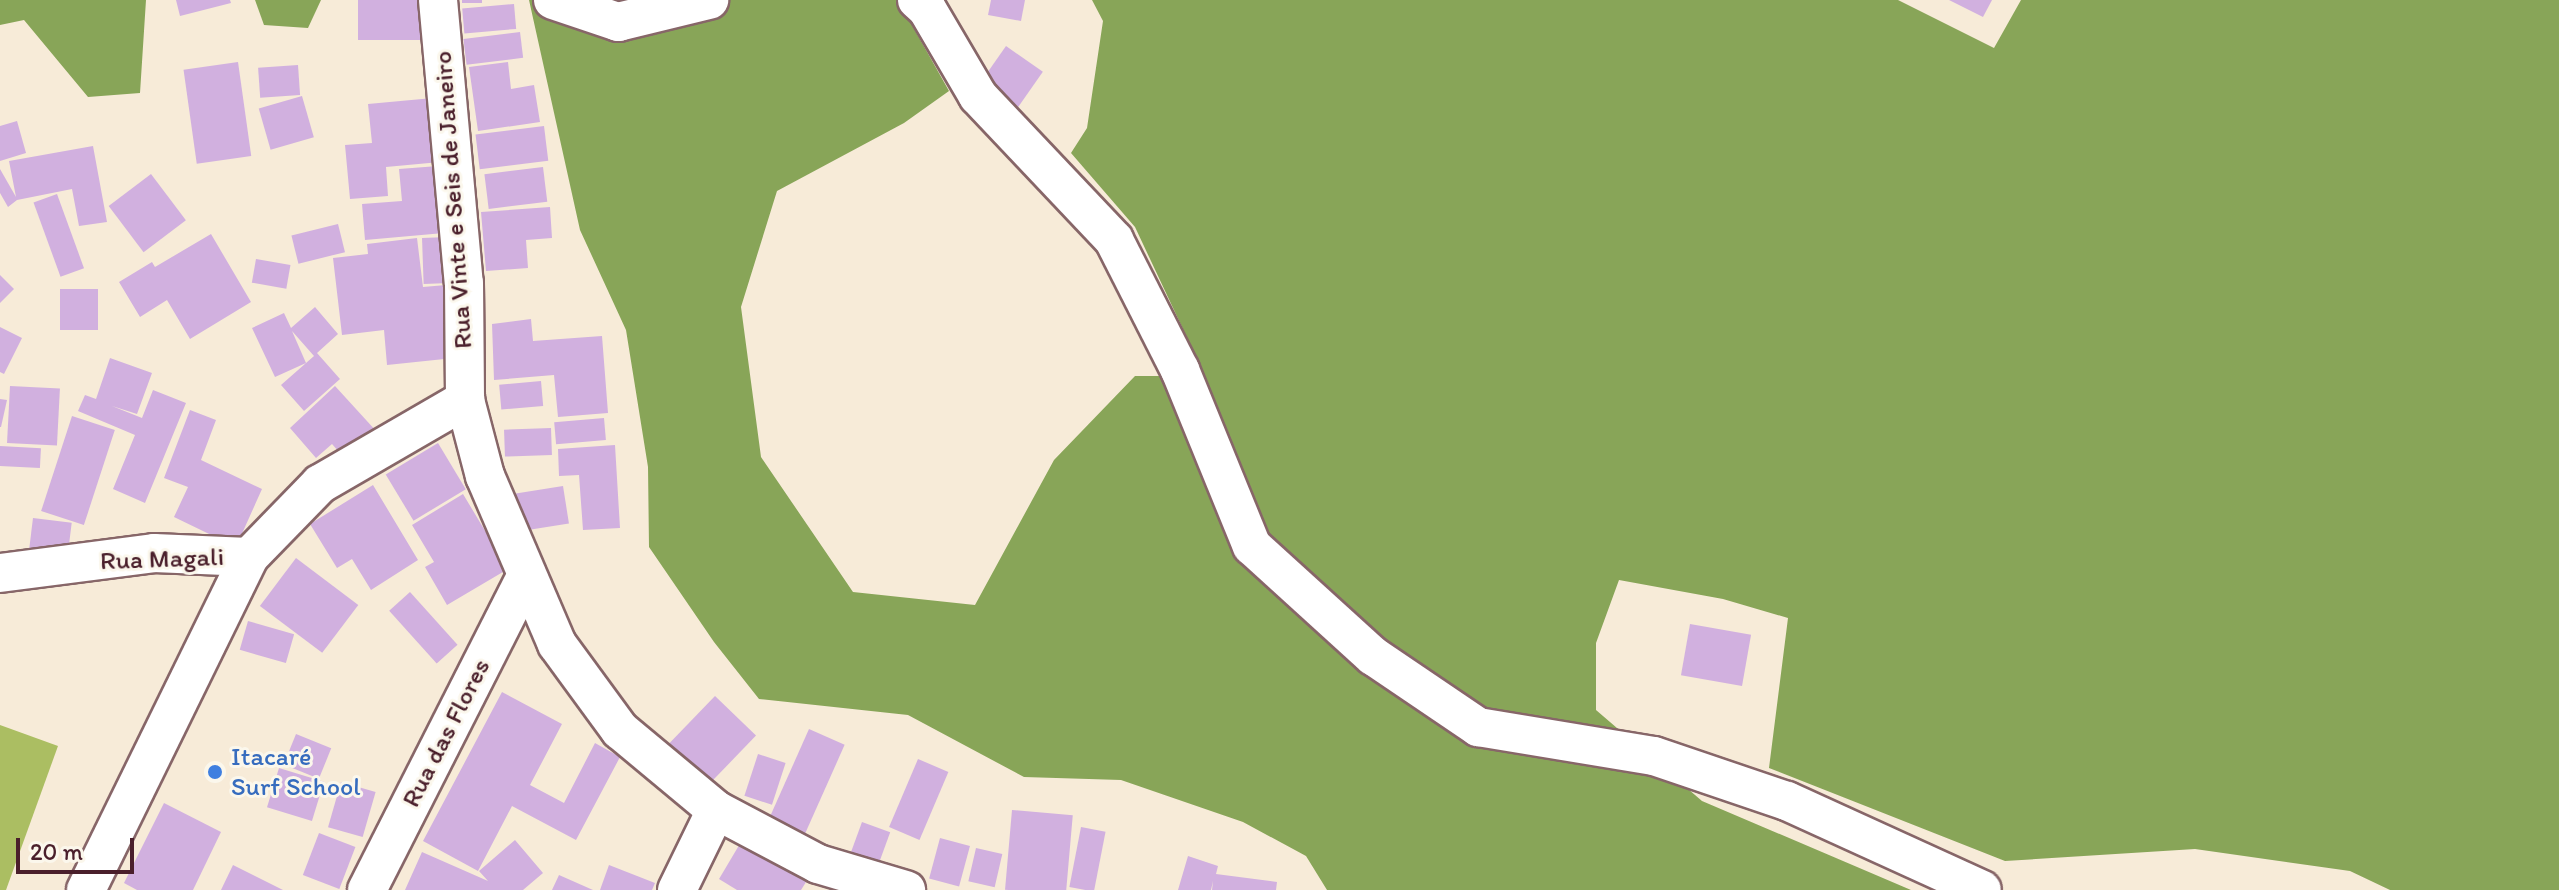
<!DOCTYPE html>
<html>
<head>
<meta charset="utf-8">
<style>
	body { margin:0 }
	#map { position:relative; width:2559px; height:890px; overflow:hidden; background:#f7ebd8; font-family:Itim,sans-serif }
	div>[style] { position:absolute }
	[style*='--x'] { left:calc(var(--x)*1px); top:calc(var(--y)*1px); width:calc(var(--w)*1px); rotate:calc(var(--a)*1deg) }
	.green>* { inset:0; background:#abbe62 }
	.forest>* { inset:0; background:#88a558 }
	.building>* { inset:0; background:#d1b0df; transform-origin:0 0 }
	.roads { filter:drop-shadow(2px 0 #876668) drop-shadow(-2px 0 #876668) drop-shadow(0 2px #876668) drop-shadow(0 -2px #876668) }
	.street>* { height:38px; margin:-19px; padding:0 19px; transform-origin:19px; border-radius:19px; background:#fff }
	.dots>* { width:22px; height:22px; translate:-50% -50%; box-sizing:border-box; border:4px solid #fbf7ec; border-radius:50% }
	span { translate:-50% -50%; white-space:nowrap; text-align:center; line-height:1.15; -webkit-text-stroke:6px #fbf7ec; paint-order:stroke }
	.street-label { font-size:26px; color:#4a1f2b }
	.shop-label { font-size:26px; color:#366cbe }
	.left { translate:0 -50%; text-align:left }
	.scale { position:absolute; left:16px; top:838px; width:118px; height:36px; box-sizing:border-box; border:4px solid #4a1f2b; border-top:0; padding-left:10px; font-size:24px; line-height:28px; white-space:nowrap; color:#4a1f2b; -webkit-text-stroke:6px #fbf7ec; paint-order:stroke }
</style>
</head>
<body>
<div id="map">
	<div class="green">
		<div style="clip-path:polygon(0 725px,58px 746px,6px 890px,0 890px)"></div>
	</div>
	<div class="forest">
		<div style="clip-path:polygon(0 0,146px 0,140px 93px,88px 97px,24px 20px,0 25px)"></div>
		<div style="clip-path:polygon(255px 0,321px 0,308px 28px,264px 25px)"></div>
		<div style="clip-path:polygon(529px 0,903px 0,908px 18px,949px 91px,904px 123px,777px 191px,741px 307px,761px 457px,853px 592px,975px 605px,1054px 460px,1135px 376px,1205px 376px,1135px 227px,1071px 153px,1087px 128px,1103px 21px,1092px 0,1898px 0,1994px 48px,2021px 0,2559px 0,2559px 890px,2390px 890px,2350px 871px,2195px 849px,2005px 861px,1769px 768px,1788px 618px,1723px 599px,1619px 580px,1596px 643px,1596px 710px,1702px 801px,1911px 890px,1327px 890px,1306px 856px,1243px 822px,1121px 780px,1024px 777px,908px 715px,759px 699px,714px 642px,649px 547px,648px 467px,626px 330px,580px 230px)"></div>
	</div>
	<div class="building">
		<div style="clip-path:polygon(176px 0,230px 0,231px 3px,180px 16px)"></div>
		<div style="left:358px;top:0;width:68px;height:40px"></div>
		<div style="left:462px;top:0;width:20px;height:3px"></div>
		<div style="clip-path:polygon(991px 0,1025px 0,1021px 21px,988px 15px)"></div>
		<div style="clip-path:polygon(1949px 0,1992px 0,1983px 17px)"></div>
		<div style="left:514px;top:4px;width:25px;height:52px;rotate:85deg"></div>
		<div style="left:520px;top:32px;width:26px;height:57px;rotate:83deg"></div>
		<div style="left:1006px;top:46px;width:45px;height:43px;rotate:35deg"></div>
		<div style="left:238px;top:62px;width:95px;height:55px;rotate:82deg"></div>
		<div style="clip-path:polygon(508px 62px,511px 89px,534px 85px,540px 122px,478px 131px,469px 67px)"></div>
		<div style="left:298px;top:65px;width:30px;height:40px;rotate:86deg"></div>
		<div style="left:302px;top:96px;width:43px;height:45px;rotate:74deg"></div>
		<div style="clip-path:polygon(433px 98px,440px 162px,386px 167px,388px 196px,350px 199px,345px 145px,372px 143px,368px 104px)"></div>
		<div style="clip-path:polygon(17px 121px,26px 153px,0 161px,0 126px)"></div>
		<div style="left:544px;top:126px;width:35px;height:69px;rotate:83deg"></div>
		<div style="clip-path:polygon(93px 146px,107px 222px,79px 226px,72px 189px,17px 200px,8px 207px,0 193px,0 169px,16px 197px,9px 161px)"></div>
		<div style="clip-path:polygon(438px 166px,444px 233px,365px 240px,362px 204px,402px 201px,399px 169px)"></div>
		<div style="left:543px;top:167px;width:35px;height:59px;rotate:83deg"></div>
		<div style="left:151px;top:174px;width:58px;height:53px;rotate:53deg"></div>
		<div style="left:57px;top:194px;width:79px;height:25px;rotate:70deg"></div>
		<div style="clip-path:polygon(550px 207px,552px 238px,526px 240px,528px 268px,486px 271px,481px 212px)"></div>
		<div style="left:338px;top:224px;width:29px;height:48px;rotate:76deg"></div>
		<div style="clip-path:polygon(211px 234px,251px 302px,190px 339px,167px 300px,140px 317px,119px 282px,152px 262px,155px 267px)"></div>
		<div style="left:448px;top:237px;width:46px;height:26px;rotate:88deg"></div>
		<div style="clip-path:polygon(417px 238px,423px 287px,446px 285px,454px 358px,387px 365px,384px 330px,342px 335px,333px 258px,368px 254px,367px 244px)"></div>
		<div style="left:256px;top:259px;width:35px;height:24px;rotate:10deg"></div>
		<div style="clip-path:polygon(0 275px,14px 289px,0 303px)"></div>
		<div style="left:60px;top:289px;width:38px;height:41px"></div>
		<div style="clip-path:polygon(315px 307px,338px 334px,317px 353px,340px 379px,304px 411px,281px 385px,314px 356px,292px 331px,306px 363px,275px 377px,252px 328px,284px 313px,291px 328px)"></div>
		<div style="clip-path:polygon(531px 319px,533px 341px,602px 336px,608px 413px,558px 417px,554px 375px,494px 380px,492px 324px)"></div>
		<div style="clip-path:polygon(0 327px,22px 338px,4px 374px,0 372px)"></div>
		<div style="clip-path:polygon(110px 358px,152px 373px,137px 414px,112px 406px,142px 418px,153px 390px,186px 403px,145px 503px,113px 489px,135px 435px,78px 411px,85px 395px,96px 399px)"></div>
		<div style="left:541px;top:381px;width:25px;height:42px;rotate:85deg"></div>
		<div style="left:10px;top:386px;width:50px;height:57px;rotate:3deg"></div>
		<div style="clip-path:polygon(335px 386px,377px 432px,346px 460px,332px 444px,316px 458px,290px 428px)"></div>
		<div style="clip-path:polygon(0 399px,7px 400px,1px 427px,0 427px)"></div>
		<div style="clip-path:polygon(190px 410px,216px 420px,201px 460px,262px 489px,236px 547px,174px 517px,188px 487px,164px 478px)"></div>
		<div style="left:72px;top:416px;width:45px;height:100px;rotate:18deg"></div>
		<div style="left:604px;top:418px;width:22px;height:50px;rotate:85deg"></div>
		<div style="left:551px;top:428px;width:27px;height:47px;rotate:88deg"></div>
		<div style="left:438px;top:443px;width:54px;height:61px;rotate:59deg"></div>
		<div style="clip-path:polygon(615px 445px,620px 528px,583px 530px,579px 475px,559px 476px,558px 449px)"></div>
		<div style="left:0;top:446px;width:41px;height:20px;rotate:3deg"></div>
		<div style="clip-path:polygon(373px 485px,418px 560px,371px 590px,352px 559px,337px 568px,310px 524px)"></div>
		<div style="left:563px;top:486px;width:38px;height:56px;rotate:81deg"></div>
		<div style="clip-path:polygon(463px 494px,508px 569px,447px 605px,425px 567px,434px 562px,412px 525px)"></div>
		<div style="left:33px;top:518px;width:39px;height:31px;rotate:7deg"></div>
		<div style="left:296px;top:558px;width:78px;height:60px;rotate:37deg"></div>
		<div style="left:410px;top:592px;width:71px;height:28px;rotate:48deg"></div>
		<div style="left:248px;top:621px;width:48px;height:30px;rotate:16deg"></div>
		<div style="left:1690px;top:624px;width:62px;height:52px;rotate:10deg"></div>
		<div style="clip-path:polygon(502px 692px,562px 724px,530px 785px,564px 803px,595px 743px,620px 757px,576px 840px,512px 806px,478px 871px,423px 841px)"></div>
		<div style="left:715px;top:696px;width:57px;height:83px;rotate:44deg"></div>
		<div style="left:809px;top:729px;width:39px;height:104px;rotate:24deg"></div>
		<div style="left:296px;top:734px;width:38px;height:33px;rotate:22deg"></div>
		<div style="left:758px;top:754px;width:29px;height:44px;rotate:18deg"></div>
		<div style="left:918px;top:759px;width:33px;height:74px;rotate:23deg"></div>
		<div style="left:279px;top:768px;width:47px;height:41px;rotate:17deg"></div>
		<div style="left:341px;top:782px;width:36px;height:47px;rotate:16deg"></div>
		<div style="clip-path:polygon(164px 803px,221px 832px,193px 890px,137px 890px,124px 883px)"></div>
		<div style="left:1012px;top:810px;width:61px;height:80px;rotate:5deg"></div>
		<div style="left:862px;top:822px;width:30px;height:36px;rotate:20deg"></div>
		<div style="left:1081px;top:827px;width:25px;height:61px;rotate:11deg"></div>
		<div style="left:319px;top:833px;width:39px;height:45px;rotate:21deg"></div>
		<div style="left:940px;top:838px;width:31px;height:42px;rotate:15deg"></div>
		<div style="clip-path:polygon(515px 840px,543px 873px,523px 890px,405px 890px,422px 852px,488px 881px,479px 871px)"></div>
		<div style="clip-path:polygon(741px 842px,806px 882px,801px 890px,737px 890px,719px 879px)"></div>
		<div style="left:976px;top:848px;width:27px;height:34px;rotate:13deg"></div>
		<div style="clip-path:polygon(1188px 856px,1218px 866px,1216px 874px,1277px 882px,1276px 890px,1212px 890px,1213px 881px,1211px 890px,1178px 890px)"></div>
		<div style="clip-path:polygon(233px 865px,283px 890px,221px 890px)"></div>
		<div style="clip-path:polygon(609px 865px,655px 883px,652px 890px,600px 890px)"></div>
		<div style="clip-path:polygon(559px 875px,593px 890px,552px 890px)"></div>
	</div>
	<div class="roads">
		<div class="street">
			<div style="--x:438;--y:0;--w:284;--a:84.8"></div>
			<div style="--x:464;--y:283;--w:117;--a:89.5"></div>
			<div style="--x:465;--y:400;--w:79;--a:75.3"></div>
			<div style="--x:485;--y:476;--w:183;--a:66.8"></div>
			<div style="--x:557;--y:644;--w:107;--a:53.8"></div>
			<div style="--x:620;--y:730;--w:125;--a:39.8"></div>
			<div style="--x:716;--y:810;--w:115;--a:27.9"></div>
			<div style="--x:818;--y:864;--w:92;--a:16.5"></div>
			<div style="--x:553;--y:0;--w:69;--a:18.7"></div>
			<div style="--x:618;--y:22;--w:94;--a:-13.6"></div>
			<div style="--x:917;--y:0;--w:13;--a:42"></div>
			<div style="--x:927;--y:9;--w:101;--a:59.6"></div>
			<div style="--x:978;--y:96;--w:198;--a:46.6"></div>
			<div style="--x:1114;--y:240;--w:146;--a:63.1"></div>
			<div style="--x:1180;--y:370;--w:190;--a:67.8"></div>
			<div style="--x:1252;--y:546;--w:164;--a:42.3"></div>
			<div style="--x:1373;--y:656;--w:127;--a:34.1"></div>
			<div style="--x:1478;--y:727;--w:178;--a:9.4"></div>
			<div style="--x:1654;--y:756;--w:140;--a:18.7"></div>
			<div style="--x:1787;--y:801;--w:214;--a:24.5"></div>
			<div style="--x:0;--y:573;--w:155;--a:-7.4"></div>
			<div style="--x:154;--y:553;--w:95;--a:2.4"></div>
			<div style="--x:249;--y:557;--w:102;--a:-45.8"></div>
			<div style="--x:320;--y:484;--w:168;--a:-30.1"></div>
			<div style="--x:86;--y:890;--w:371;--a:-63.9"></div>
			<div style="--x:367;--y:890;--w:352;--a:-63.1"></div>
			<div style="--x:677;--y:890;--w:89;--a:-64"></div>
		</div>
	</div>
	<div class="dots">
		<div style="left:215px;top:772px;background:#3f7fe0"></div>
	</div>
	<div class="street-label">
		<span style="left:453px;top:200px;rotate:-94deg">Rua Vinte e Seis de Janeiro</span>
		<span style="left:162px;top:559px;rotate:-2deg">Rua Magali</span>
		<span style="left:446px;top:733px;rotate:-63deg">Rua das Flores</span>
	</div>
	<div class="shop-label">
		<span class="left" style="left:231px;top:772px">Itacaré<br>Surf School</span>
	</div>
	<div class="scale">20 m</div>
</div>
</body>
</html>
